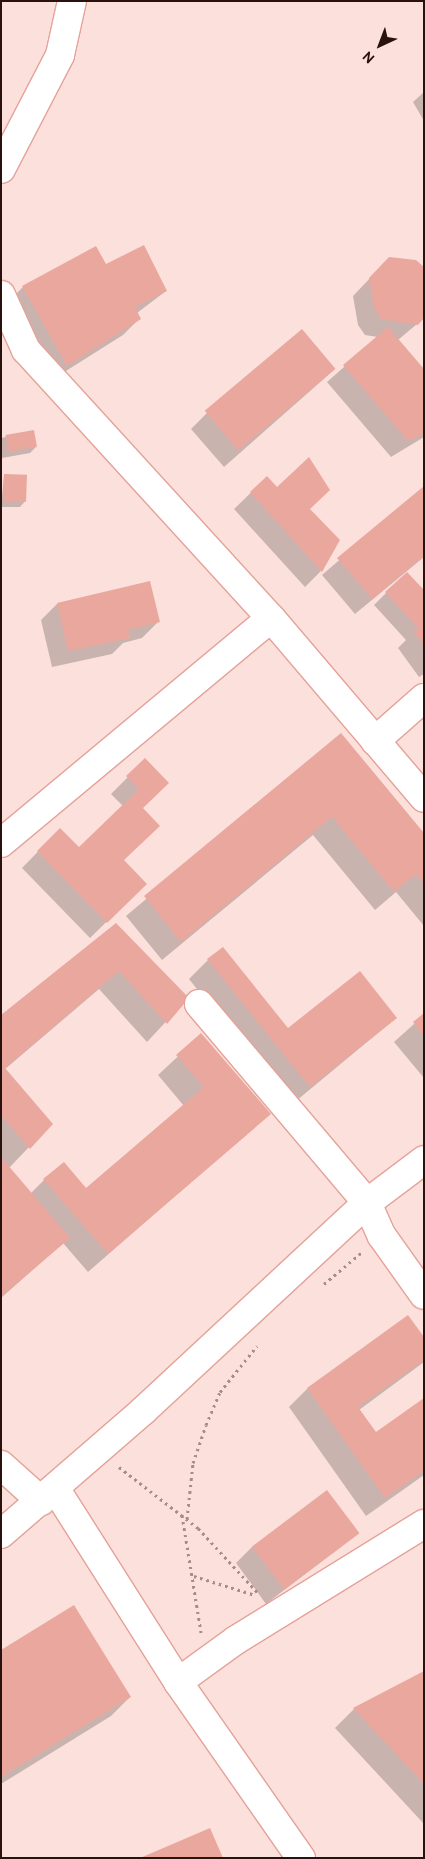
<!DOCTYPE html>
<html>
<head>
<meta charset="utf-8">
<style>
	body { margin:0 }
	#map { position:relative; width:425px; height:1859px; overflow:hidden; background:#fce0db; font-family:Overpass,sans-serif }
	div>[style] { position:absolute }
	[style*='--x'] { left:calc(var(--x)*1px); top:calc(var(--y)*1px); width:calc(var(--w)*1px); rotate:calc(var(--a)*1deg) }
	.shadow>* { inset:0; background:#0003 }
	.building>* { inset:0; background:#eaa79e; transform-origin:0 0 }
	.path>* { height:3px; margin-top:-1.5px; transform-origin:0; background:repeating-linear-gradient(90deg,#a78d89 0 2.5px,transparent 0 6.5px) }
	.roads { filter:drop-shadow(1px 0 #e4a299) drop-shadow(-1px 0 #e4a299) drop-shadow(0 1px #e4a299) drop-shadow(0 -1px #e4a299) }
	.minor>* { height:28px; margin:-14px; padding:0 14px; transform-origin:14px; border-radius:14px; background:#fff }
	span { translate:-50% -50%; white-space:nowrap; text-align:center; line-height:1.15; -webkit-text-stroke:4px #fce0db; paint-order:stroke }
	.frame { position:absolute; inset:0; border:2px solid #29110e; pointer-events:none }
	.north { position:absolute; left:355px; top:20px; width:50px; height:50px; -webkit-text-stroke:4px #fce0db; paint-order:stroke; rotate:223deg; font-size:14px; font-weight:700; line-height:20px; text-align:center; color:#29110e }
	.north::after { content:''; display:block; margin:auto; width:18px; height:22px; background:#29110e; clip-path:polygon(50% 0,100% 100%,50% 72%,0 100%) }
</style>
</head>
<body>
<div id="map">
	<div class="shadow">
		<div style="clip-path:polygon(424px 92px,424px 121px,413px 102px)"></div>
		<div style="clip-path:polygon(105px 266px,166px 291px,137px 313px,139px 319px,123px 335px,50px 381px,7px 303px,23px 287px)"></div>
		<div style="clip-path:polygon(373px 275px,417px 324px,398px 340px,424px 371px,424px 437px,391px 457px,327px 382px,378px 337px,365px 335px,358px 325px,353px 296px)"></div>
		<div style="clip-path:polygon(335px 369px,224px 467px,191px 429px,207px 413px)"></div>
		<div style="clip-path:polygon(6px 437px,36px 447px,30px 453px,2px 458px,1px 438px)"></div>
		<div style="clip-path:polygon(4px 475px,26px 500px,20px 507px,1px 507px)"></div>
		<div style="clip-path:polygon(267px 477px,321px 571px,305px 587px,234px 509px)"></div>
		<div style="clip-path:polygon(424px 487px,424px 557px,355px 614px,322px 575px)"></div>
		<div style="clip-path:polygon(424px 592px,424px 674px,419px 677px,398px 648px,406px 640px,374px 605px,386px 593px)"></div>
		<div style="clip-path:polygon(57px 604px,158px 622px,142px 638px,123px 643px,112px 654px,52px 667px,41px 620px)"></div>
		<div style="clip-path:polygon(341px 735px,424px 835px,424px 926px,396px 892px,375px 910px,313px 835px,162px 960px,126px 916px)"></div>
		<div style="clip-path:polygon(145px 760px,141px 808px,123px 861px,145px 884px,90px 938px,22px 868px,60px 829px,79px 849px,123px 806px,111px 794px)"></div>
		<div style="clip-path:polygon(116px 924px,188px 998px,147px 1042px,99px 989px,4px 1070px,51px 1124px,9px 1168px,31px 1193px,44px 1180px,86px 1190px,184px 1106px,158px 1075px,201px 1035px,269px 1114px,88px 1272px,63px 1243px,1px 1298px,1px 1016px)"></div>
		<div style="clip-path:polygon(208px 960px,287px 1029px,396px 1018px,290px 1106px,189px 979px)"></div>
		<div style="clip-path:polygon(424px 1015px,424px 1078px,394px 1042px)"></div>
		<div style="clip-path:polygon(424px 1339px,424px 1362px,359px 1410px,375px 1434px,424px 1399px,424px 1475px,366px 1516px,289px 1407px,308px 1388px)"></div>
		<div style="clip-path:polygon(358px 1533px,266px 1604px,236px 1563px,252px 1547px)"></div>
		<div style="clip-path:polygon(1px 1651px,130px 1697px,111px 1716px,1px 1784px)"></div>
		<div style="clip-path:polygon(424px 1672px,424px 1824px,335px 1728px,354px 1709px)"></div>
	</div>
	<div class="building">
		<div style="clip-path:polygon(144px 245px,167px 291px,135px 307px,141px 319px,67px 366px,22px 286px,96px 246px,106px 264px)"></div>
		<div style="clip-path:polygon(389px 257px,416px 260px,424px 267px,424px 318px,418px 325px,381px 319px,374px 308px,369px 278px)"></div>
		<div style="clip-path:polygon(388px 327px,424px 369px,424px 434px,408px 441px,343px 365px)"></div>
		<div style="left:302px;top:329px;width:52px;height:127px;rotate:50deg"></div>
		<div style="left:34px;top:430px;width:17px;height:29px;rotate:80deg"></div>
		<div style="clip-path:polygon(309px 457px,330px 490px,310px 509px,340px 540px,322px 572px,250px 492px,267px 476px,277px 487px)"></div>
		<div style="left:4px;top:474px;width:23px;height:27px;rotate:2deg"></div>
		<div style="clip-path:polygon(424px 486px,424px 556px,372px 599px,337px 558px)"></div>
		<div style="clip-path:polygon(407px 572px,424px 590px,424px 645px,413px 631px,418px 628px,385px 592px)"></div>
		<div style="clip-path:polygon(150px 581px,160px 622px,128px 630px,130px 638px,68px 651px,57px 603px)"></div>
		<div style="clip-path:polygon(341px 733px,424px 833px,424px 884px,416px 874px,394px 892px,332px 817px,181px 942px,144px 896px)"></div>
		<div style="clip-path:polygon(145px 758px,169px 783px,143px 808px,160px 826px,124px 860px,147px 884px,107px 923px,37px 851px,60px 828px,79px 847px,139px 789px,126px 776px)"></div>
		<div style="clip-path:polygon(116px 923px,189px 998px,167px 1024px,119px 971px,5px 1068px,53px 1124px,30px 1149px,1px 1115px,1px 1015px)"></div>
		<div style="clip-path:polygon(223px 947px,288px 1028px,360px 971px,397px 1018px,310px 1087px,207px 959px)"></div>
		<div style="clip-path:polygon(424px 1013px,424px 1036px,413px 1022px)"></div>
		<div style="clip-path:polygon(201px 1033px,271px 1114px,108px 1254px,43px 1179px,64px 1162px,86px 1188px,204px 1087px,176px 1055px)"></div>
		<div style="clip-path:polygon(1px 1157px,70px 1238px,1px 1297px)"></div>
		<div style="clip-path:polygon(408px 1315px,424px 1337px,424px 1360px,358px 1407px,376px 1432px,424px 1398px,424px 1471px,385px 1498px,307px 1388px)"></div>
		<div style="left:327px;top:1490px;width:54px;height:94px;rotate:53deg"></div>
		<div style="clip-path:polygon(74px 1605px,131px 1697px,1px 1777px,1px 1650px)"></div>
		<div style="clip-path:polygon(424px 1671px,424px 1784px,353px 1708px)"></div>
		<div style="clip-path:polygon(210px 1828px,223px 1858px,140px 1858px)"></div>
	</div>
	<div class="path">
		<div style="--x:324;--y:1284;--w:50;--a:-40.1"></div>
		<div style="--x:119;--y:1467;--w:100;--a:37.7"></div>
		<div style="--x:198;--y:1528;--w:88;--a:47.3"></div>
		<div style="--x:182;--y:1515;--w:119;--a:80.8"></div>
		<div style="--x:187;--y:1519;--w:56;--a:-83.9"></div>
		<div style="--x:193;--y:1463;--w:40;--a:-71.1"></div>
		<div style="--x:206;--y:1425;--w:36;--a:-67"></div>
		<div style="--x:220;--y:1392;--w:59;--a:-51.2"></div>
		<div style="--x:194;--y:1576;--w:64;--a:17.3"></div>
	</div>
	<div class="roads">
		<div class="minor">
			<div style="--x:1;--y:169;--w:128;--a:-62.6"></div>
			<div style="--x:60;--y:55;--w:55;--a:-77.5"></div>
			<div style="--x:1;--y:295;--w:60;--a:65.6"></div>
			<div style="--x:26;--y:350;--w:363;--a:47.6"></div>
			<div style="--x:271;--y:618;--w:236;--a:49.6"></div>
			<div style="--x:375;--y:741;--w:65;--a:-41.3"></div>
			<div style="--x:1;--y:843;--w:351;--a:-39.8"></div>
			<div style="--x:199;--y:1004;--w:260;--a:49.8"></div>
			<div style="--x:367;--y:1203;--w:36;--a:66"></div>
			<div style="--x:382;--y:1236;--w:72;--a:54.6"></div>
			<div style="--x:1;--y:1465;--w:54;--a:42"></div>
			<div style="--x:55;--y:1488;--w:230;--a:57.6"></div>
			<div style="--x:178;--y:1682;--w:215;--a:55.1"></div>
			<div style="--x:1;--y:1534;--w:189;--a:-40.9"></div>
			<div style="--x:144;--y:1410;--w:304;--a:-42.9"></div>
			<div style="--x:367;--y:1203;--w:71;--a:-37"></div>
			<div style="--x:178;--y:1682;--w:72;--a:-35.9"></div>
			<div style="--x:236;--y:1640;--w:221;--a:-31.7"></div>
		</div>
	</div>
	<div class="frame"></div>
	<div class="north">N</div>
</div>
</body>
</html>
